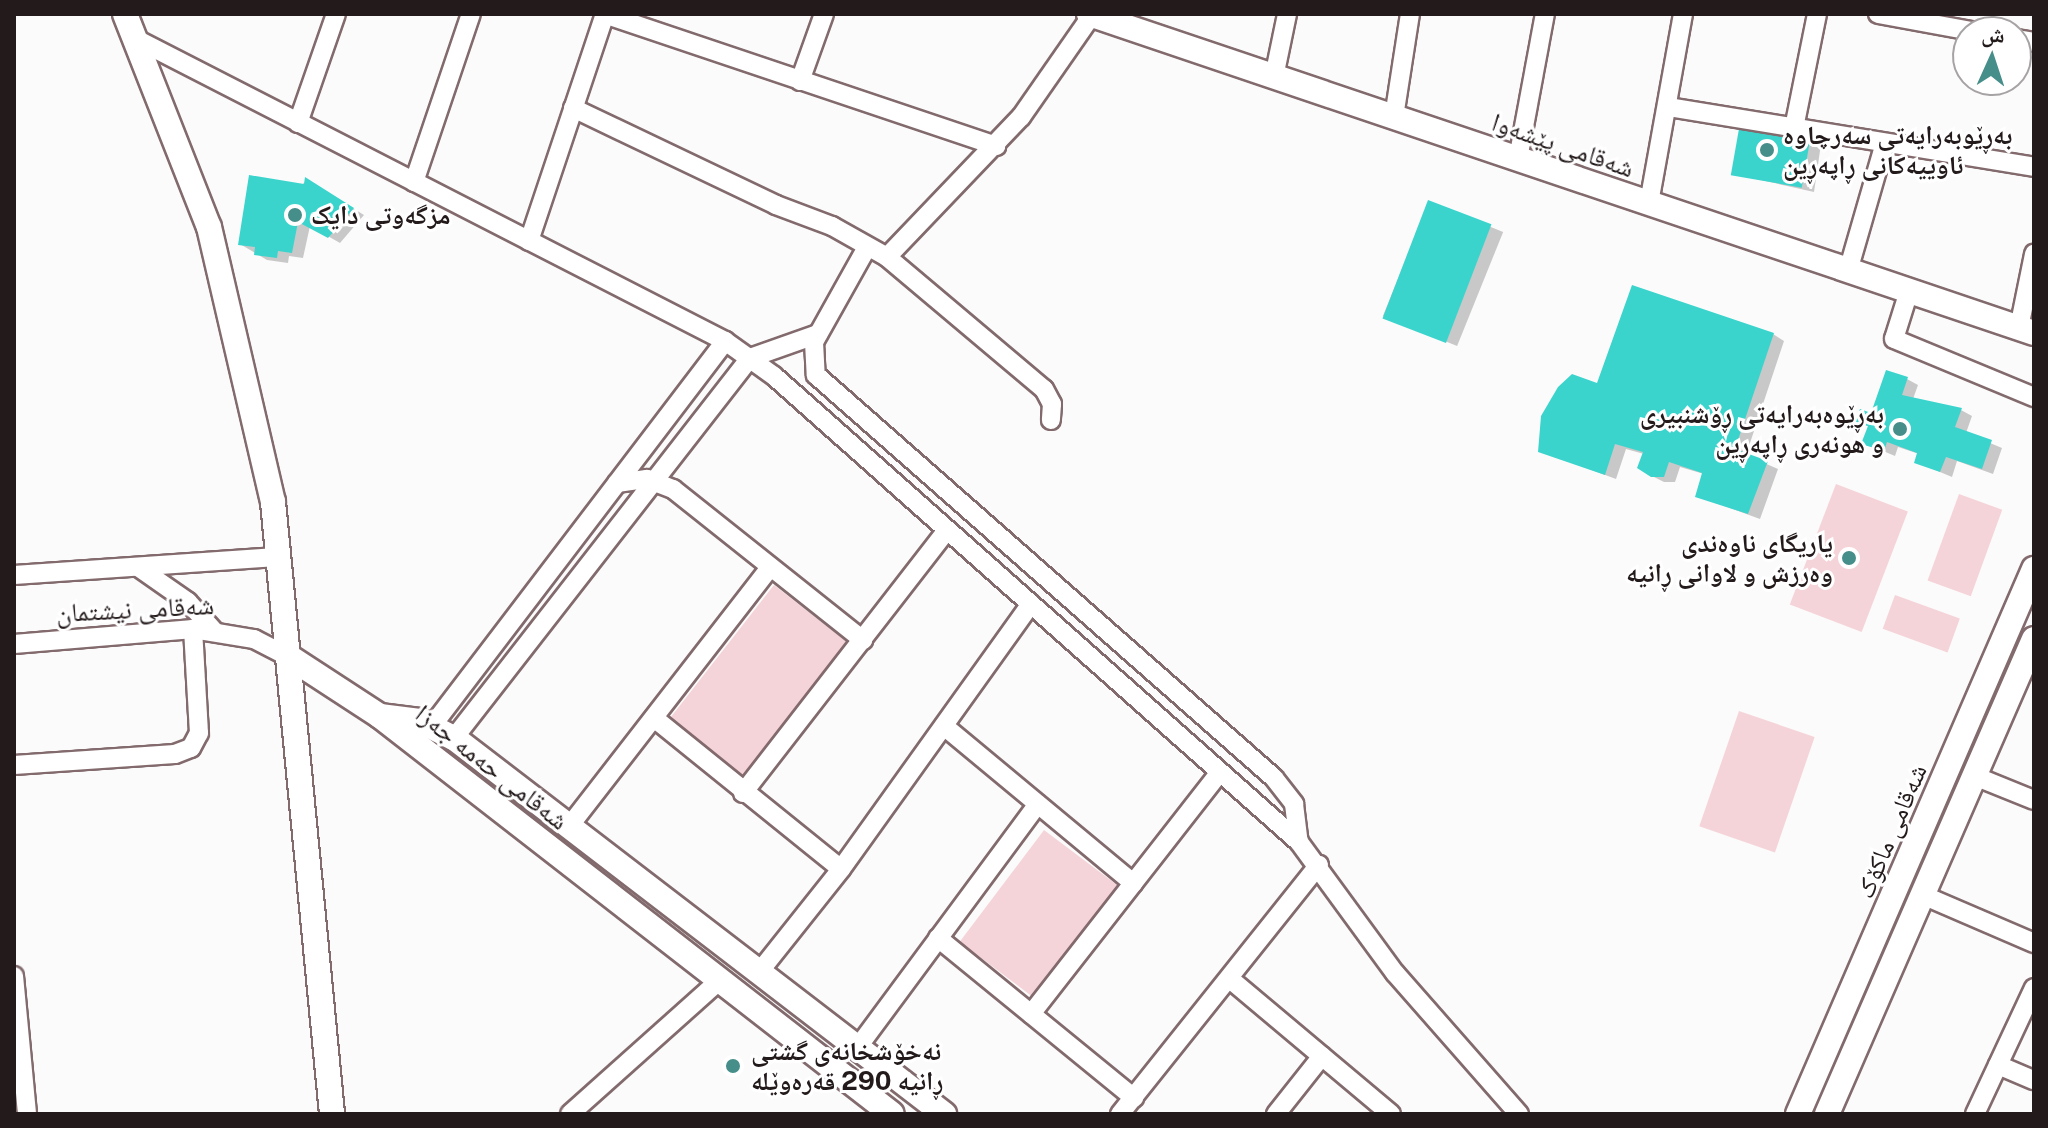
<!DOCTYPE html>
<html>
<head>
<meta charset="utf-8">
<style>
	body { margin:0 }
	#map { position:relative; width:2048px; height:1128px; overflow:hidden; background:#fbfbfb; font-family:"Public Sans","Noto Naskh Arabic",sans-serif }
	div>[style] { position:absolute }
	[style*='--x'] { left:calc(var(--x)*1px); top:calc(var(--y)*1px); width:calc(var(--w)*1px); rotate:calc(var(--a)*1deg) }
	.green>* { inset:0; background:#f5d4d9; transform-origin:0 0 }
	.shadow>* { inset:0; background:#0003; transform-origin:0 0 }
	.building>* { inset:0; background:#3bd4cd; transform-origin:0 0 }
	.roads { filter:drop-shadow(2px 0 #826a6d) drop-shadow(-2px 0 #826a6d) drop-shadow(0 2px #826a6d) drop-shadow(0 -2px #826a6d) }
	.minor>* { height:18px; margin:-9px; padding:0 9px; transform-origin:9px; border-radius:9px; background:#fff }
	.tertiary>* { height:24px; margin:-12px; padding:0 12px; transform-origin:12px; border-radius:12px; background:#fff }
	.dots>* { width:22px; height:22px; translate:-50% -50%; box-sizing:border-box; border:4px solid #fff; border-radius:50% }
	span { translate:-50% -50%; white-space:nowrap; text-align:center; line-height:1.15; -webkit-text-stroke:6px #fff; paint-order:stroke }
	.poi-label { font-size:26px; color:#231a1b; font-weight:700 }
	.left { translate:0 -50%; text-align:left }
	.right { translate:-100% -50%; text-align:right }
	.street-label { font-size:26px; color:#231a1b }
	.frame { position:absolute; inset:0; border:16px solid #231a1b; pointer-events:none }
	.north { position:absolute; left:1952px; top:16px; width:80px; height:80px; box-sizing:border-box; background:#fff; border:2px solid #a7a3a4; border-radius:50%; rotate:3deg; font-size:22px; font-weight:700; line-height:32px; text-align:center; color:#231a1b }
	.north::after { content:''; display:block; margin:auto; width:28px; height:36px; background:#468e89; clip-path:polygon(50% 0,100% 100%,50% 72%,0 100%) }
</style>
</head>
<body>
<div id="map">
	<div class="green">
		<div style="left:1836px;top:484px;width:77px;height:129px;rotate:21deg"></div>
		<div style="left:1959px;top:494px;width:46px;height:92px;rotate:20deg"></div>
		<div style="left:774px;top:585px;width:94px;height:170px;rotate:38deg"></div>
		<div style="left:1895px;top:595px;width:69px;height:36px;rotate:20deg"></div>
		<div style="left:1739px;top:711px;width:80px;height:122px;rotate:19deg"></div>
		<div style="left:1044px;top:830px;width:94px;height:140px;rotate:37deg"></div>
	</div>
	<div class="shadow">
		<div style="clip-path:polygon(1810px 138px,1821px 144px,1814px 192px,1734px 174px)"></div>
		<div style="clip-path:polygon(307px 180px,364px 215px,340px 243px,310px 226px,303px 258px,289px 256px,288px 263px,267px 260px,240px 244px)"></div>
		<div style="left:1429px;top:202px;width:80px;height:123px;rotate:22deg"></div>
		<div style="clip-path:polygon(1773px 334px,1784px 341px,1746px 455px,1778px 469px,1760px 519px,1697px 496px,1704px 474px,1680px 467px,1675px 482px,1664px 482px,1652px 476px,1644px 454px,1626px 449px,1616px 479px,1540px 451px,1599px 385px)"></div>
		<div style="clip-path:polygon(1907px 379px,1918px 385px,1913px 399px,1961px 410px,1972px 416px,1966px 433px,2002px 448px,1993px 474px,1957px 461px,1952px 477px,1916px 462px,1919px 454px,1898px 447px,1895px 456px,1864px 443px,1869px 427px,1858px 421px,1872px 416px)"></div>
	</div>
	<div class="building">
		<div style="left:1740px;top:123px;width:72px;height:53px;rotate:10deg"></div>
		<div style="clip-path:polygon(249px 175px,304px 184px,305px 177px,354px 208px,328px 238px,298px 222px,292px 253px,278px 251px,277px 258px,254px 255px,255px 247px,238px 245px)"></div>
		<div style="left:1428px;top:200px;width:68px;height:127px;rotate:21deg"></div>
		<div style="clip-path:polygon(1632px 285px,1774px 333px,1735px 449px,1768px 461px,1748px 514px,1695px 497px,1702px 473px,1669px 462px,1664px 477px,1651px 477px,1637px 468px,1643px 452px,1615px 444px,1605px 475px,1538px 452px,1541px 416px,1558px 387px,1572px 374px,1597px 383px)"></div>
		<div style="clip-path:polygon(1886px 370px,1908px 377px,1902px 395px,1962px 408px,1955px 427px,1992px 440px,1982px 469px,1946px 457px,1940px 472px,1914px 463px,1917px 453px,1887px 442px,1884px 451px,1861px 444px,1868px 426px,1855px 422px,1860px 409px,1871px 413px)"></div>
	</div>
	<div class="roads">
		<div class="minor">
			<div style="--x:604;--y:14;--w:414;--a:18.6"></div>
			<div style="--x:1878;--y:14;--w:101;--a:10.3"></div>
			<div style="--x:136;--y:39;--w:662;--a:27.15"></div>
			<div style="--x:725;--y:341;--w:60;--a:35.5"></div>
			<div style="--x:774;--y:376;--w:702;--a:41.59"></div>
			<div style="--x:1299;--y:842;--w:162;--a:53.8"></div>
			<div style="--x:1395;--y:973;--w:188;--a:48.7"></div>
			<div style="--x:2016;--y:39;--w:18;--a:9"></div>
			<div style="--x:1274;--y:77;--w:64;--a:-78.3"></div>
			<div style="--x:800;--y:81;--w:71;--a:-70.3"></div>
			<div style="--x:1669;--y:107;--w:370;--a:9.3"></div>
			<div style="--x:573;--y:108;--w:225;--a:25.5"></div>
			<div style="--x:776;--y:205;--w:60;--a:20.6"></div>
			<div style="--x:832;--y:226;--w:63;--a:29.4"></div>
			<div style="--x:887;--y:257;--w:205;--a:40.1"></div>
			<div style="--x:1044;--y:389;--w:17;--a:62"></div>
			<div style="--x:1052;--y:404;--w:16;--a:94"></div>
			<div style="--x:1394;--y:117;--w:104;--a:-81.2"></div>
			<div style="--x:298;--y:123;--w:115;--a:-70.8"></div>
			<div style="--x:1794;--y:128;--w:116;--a:-78.6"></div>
			<div style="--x:1518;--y:159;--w:147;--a:-79.5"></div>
			<div style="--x:414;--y:182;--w:177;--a:-71.3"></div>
			<div style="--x:1649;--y:203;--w:192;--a:-79.8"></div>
			<div style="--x:529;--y:241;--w:239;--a:-71.5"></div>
			<div style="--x:866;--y:249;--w:107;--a:119.2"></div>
			<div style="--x:814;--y:342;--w:33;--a:87"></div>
			<div style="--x:816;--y:375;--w:610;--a:41.34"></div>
			<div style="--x:1274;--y:778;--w:33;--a:52"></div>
			<div style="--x:1294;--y:804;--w:38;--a:83"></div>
			<div style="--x:887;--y:257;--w:194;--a:-46.3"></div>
			<div style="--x:1021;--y:117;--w:124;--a:-55.2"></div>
			<div style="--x:1848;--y:271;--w:133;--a:-73.9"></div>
			<div style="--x:1909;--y:291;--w:50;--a:107.4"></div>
			<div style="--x:1894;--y:339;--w:152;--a:22.5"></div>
			<div style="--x:2019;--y:328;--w:76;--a:-78.5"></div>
			<div style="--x:617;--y:483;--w:30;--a:-8"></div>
			<div style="--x:647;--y:479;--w:28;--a:21"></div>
			<div style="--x:673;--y:489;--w:243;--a:38.5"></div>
			<div style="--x:138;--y:567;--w:61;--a:35"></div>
			<div style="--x:188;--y:602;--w:39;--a:48"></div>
			<div style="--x:14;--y:575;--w:267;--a:-3.9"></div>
			<div style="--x:14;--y:644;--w:180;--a:-4.8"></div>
			<div style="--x:193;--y:629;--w:62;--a:9.3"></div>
			<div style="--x:254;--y:639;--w:42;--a:27.2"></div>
			<div style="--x:654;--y:718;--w:240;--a:38.9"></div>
			<div style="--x:432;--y:726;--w:484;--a:-52.7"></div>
			<div style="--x:944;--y:726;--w:246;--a:39.7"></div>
			<div style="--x:454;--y:738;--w:482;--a:-52.1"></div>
			<div style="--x:750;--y:358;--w:72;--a:-19.4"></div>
			<div style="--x:14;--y:765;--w:161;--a:-3.9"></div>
			<div style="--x:175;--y:754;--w:17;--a:-21"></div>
			<div style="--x:191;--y:748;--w:17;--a:-62"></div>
			<div style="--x:199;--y:733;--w:104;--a:-93.3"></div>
			<div style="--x:1977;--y:777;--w:61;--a:22"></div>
			<div style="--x:743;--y:793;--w:331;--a:-52.2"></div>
			<div style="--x:571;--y:824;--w:325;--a:-52.2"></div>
			<div style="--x:1925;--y:896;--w:119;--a:23.3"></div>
			<div style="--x:938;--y:938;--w:253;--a:39.2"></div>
			<div style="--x:760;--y:971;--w:130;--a:-51.5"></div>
			<div style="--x:841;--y:869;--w:326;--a:-54.4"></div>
			<div style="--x:14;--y:976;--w:139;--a:84.6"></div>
			<div style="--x:1230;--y:979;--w:210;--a:40"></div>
			<div style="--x:1031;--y:1014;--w:307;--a:-52"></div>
			<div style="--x:858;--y:1047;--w:302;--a:-53.5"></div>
			<div style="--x:1998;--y:1065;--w:39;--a:23"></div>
			<div style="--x:570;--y:1114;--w:203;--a:-41.8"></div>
			<div style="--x:1120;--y:1114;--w:319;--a:-51.4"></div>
			<div style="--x:1276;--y:1114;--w:74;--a:-51.6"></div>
			<div style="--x:1975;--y:1114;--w:139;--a:-64.9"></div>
		</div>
		<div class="tertiary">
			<div style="--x:125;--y:14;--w:229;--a:68.5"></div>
			<div style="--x:209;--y:227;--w:282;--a:76.9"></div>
			<div style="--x:273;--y:502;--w:615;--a:84.49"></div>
			<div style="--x:1089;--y:14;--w:997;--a:18.65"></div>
			<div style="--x:291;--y:658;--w:106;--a:33.1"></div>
			<div style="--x:380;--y:716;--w:648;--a:37.86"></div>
			<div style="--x:380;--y:716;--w:40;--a:7.1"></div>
			<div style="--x:420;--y:721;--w:38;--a:27"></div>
			<div style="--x:454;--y:738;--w:618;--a:37.5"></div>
			<div style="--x:1798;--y:1114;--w:594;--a:-66.59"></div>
			<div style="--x:1827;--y:1114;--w:518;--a:-66.45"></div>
		</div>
	</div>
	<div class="dots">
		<div style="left:1767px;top:150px;background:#468e89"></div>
		<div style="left:295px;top:215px;background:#468e89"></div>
		<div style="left:1900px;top:429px;background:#468e89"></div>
		<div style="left:1849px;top:558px;background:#468e89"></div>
		<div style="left:733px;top:1066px;background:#468e89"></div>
	</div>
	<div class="poi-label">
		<span class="left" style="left:1783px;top:150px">بەڕێوبەرایەتی سەرچاوە<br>ئاوییەکانی ڕاپەڕین</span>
		<span class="left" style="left:311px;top:215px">مزگەوتی دایک</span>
		<span class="right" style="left:1884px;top:429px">بەڕێوەبەرایەتی ڕۆشنبیری<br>و هونەری ڕاپەڕین</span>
		<span class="right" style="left:1833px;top:558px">یاریگای ناوەندی<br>وەرزش و لاوانی ڕانیە</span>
		<span class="left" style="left:751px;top:1066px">نەخۆشخانەی گشتی<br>ڕانیە 290 قەرەوێلە</span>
	</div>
	<div class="street-label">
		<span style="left:1563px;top:145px;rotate:19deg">شەقامی پێشەوا</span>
		<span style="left:135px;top:609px;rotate:-3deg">شەقامی نیشتمان</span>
		<span style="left:492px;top:767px;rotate:38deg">شەقامی حەمە جەزا</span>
		<span style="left:1891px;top:831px;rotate:-67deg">شەقامی ماکۆک</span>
	</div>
	<div class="frame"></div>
	<div class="north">ش</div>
</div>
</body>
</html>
